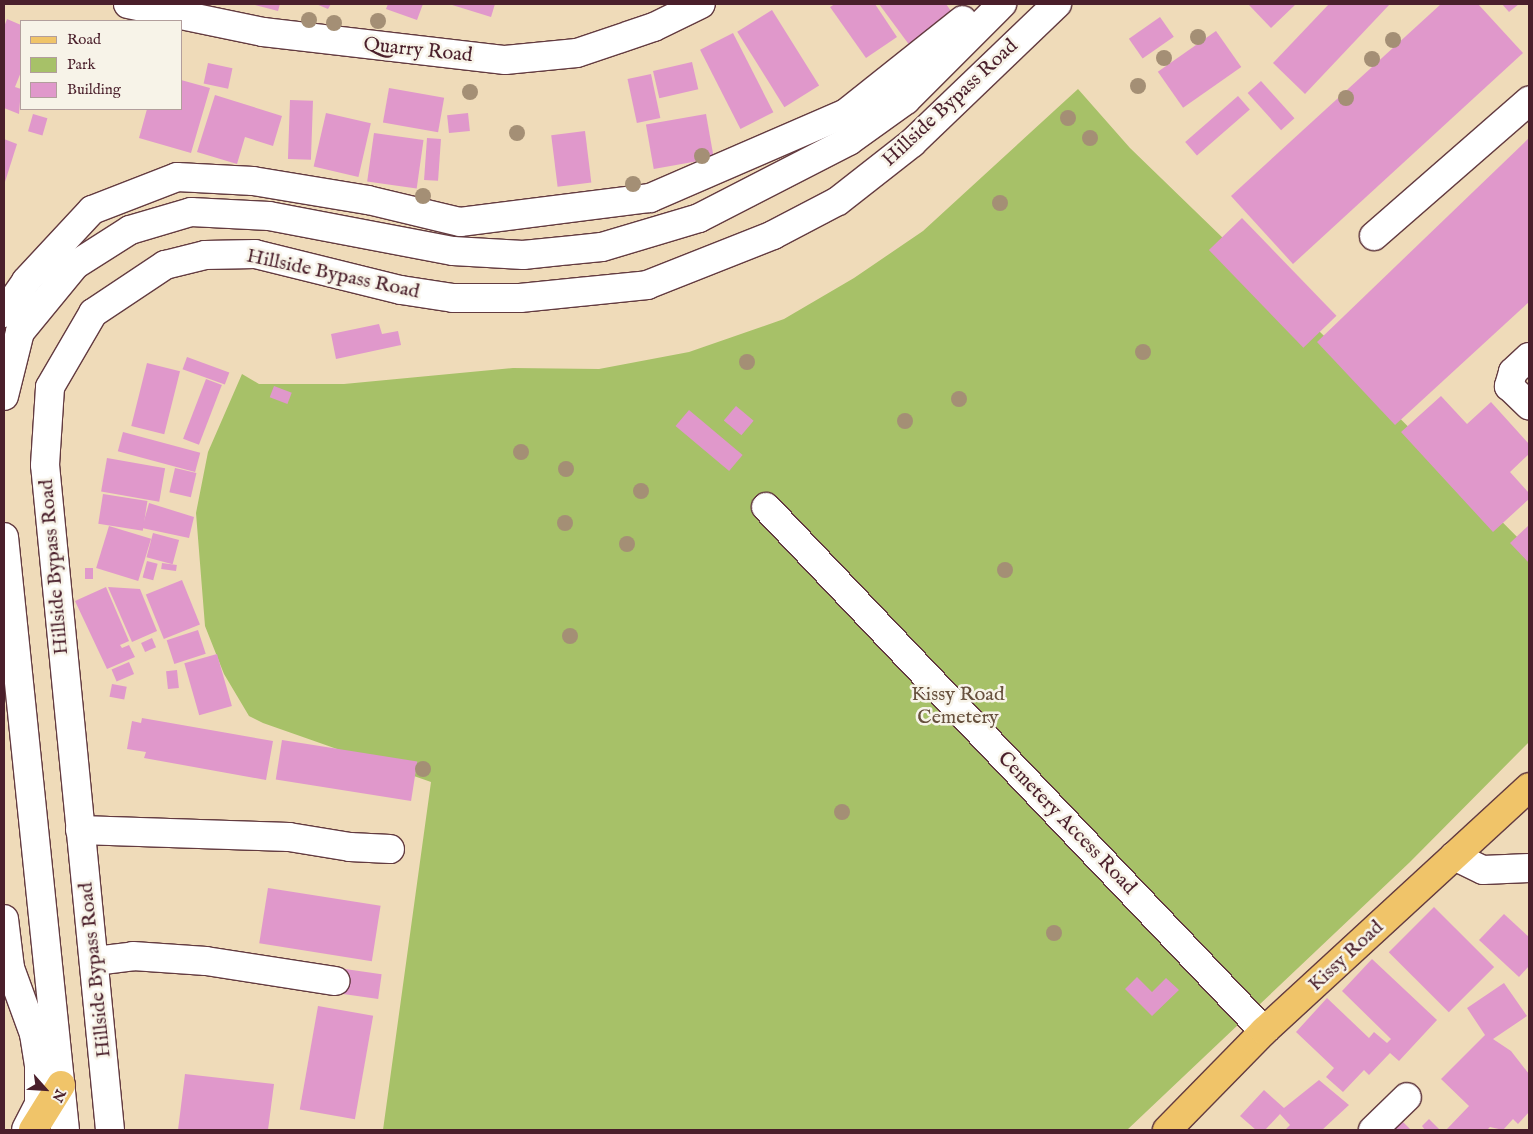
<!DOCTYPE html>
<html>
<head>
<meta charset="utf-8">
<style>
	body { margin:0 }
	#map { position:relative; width:1533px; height:1134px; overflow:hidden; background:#efdbb9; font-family:"IM FELL English",serif }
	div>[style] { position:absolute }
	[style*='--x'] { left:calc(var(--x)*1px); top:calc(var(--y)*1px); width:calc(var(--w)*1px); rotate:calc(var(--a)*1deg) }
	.green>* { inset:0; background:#a7c168 }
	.building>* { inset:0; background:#e098cb; transform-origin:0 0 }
	.roads { filter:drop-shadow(1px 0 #633b40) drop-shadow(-1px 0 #633b40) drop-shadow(0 1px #633b40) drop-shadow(0 -1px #633b40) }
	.minor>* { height:28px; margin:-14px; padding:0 14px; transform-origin:14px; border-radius:14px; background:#fff }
	.major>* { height:28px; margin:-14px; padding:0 14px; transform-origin:14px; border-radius:14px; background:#f0c469 }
	.trees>* { width:16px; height:16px; margin:-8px; border-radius:50%; background:#a48f75 }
	span { translate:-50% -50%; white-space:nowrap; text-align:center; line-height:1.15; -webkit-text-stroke:5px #f7f3e8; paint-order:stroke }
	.street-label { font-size:20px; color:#4a1f2b }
	.park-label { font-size:20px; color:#66503d }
	.frame { position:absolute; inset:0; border:5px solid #4a1f2b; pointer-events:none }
	.legend { position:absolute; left:20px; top:20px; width:162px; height:90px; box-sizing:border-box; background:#f7f3e8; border:1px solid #b29e9c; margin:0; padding:6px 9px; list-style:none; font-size:15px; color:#4a1f2b }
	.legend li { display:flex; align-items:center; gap:10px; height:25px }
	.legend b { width:25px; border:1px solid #b29e9c }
	.north { position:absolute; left:20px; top:1064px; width:50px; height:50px; -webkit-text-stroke:4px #f7f3e8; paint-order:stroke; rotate:116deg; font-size:14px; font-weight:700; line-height:20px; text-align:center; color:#4a1f2b }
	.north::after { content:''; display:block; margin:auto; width:18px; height:22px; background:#4a1f2b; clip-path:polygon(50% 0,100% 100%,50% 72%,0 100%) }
</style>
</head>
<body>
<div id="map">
	<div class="green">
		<div style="clip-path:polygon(1078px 89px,1130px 148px,1352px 363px,1363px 381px,1529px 549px,1529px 742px,1410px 862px,1127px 1130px,383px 1130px,431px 782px,263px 723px,249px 716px,224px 674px,205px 626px,196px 513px,208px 452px,242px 374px,259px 384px,344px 384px,513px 368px,599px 369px,689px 352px,784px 319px,854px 278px,923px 231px)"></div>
	</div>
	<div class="building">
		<div style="clip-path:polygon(251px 4px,280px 4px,278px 11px)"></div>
		<div style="clip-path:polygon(316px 4px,331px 4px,328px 9px)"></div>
		<div style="clip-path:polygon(388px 4px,423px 4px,417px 20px,386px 9px)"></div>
		<div style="clip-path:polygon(449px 4px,495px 4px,491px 17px)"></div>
		<div style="clip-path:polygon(835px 4px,875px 4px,897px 37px,866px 58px,830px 7px)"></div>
		<div style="clip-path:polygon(879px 4px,946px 4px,956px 18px,913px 50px)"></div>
		<div style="clip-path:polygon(1248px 4px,1296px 4px,1271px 28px)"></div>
		<div style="clip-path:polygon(1329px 4px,1390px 4px,1305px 94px,1273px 63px)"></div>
		<div style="clip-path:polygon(1441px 4px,1478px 4px,1523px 53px,1293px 264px,1231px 196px)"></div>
		<div style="clip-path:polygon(1502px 4px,1519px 4px,1509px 12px)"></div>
		<div style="left:772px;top:10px;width:89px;height:41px;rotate:58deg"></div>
		<div style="left:1160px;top:17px;width:24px;height:38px;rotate:55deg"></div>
		<div style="clip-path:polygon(7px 19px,21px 25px,21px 72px,15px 87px,21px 89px,19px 114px,4px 108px,4px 27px)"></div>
		<div style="left:1216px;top:31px;width:44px;height:71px;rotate:55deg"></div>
		<div style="left:733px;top:33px;width:89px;height:37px;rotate:63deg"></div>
		<div style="left:692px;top:62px;width:28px;height:40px;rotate:77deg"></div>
		<div style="left:208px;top:63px;width:25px;height:21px;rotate:12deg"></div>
		<div style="left:651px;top:74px;width:45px;height:24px;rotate:78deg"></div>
		<div style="clip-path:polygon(181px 80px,210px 88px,191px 153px,139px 138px,147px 109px,181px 109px)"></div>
		<div style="left:1261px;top:81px;width:50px;height:18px;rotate:48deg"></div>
		<div style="left:389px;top:88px;width:56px;height:35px;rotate:10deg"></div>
		<div style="clip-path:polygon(215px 95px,282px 116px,273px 146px,245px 137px,237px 164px,197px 152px)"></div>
		<div style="left:1238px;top:96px;width:18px;height:70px;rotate:49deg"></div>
		<div style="left:290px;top:100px;width:23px;height:59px;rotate:2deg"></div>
		<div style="left:326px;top:113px;width:46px;height:55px;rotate:13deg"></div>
		<div style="left:468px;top:113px;width:18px;height:21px;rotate:84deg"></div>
		<div style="left:33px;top:114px;width:15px;height:18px;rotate:16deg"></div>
		<div style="left:706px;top:114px;width:45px;height:61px;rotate:80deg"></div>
		<div style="left:585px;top:131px;width:52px;height:34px;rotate:83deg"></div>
		<div style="left:374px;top:133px;width:50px;height:49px;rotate:8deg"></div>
		<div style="left:427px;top:138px;width:14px;height:42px;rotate:4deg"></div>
		<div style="clip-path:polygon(1529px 138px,1529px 302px,1395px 425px,1317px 342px)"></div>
		<div style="clip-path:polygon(4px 139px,17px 144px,4px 185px)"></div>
		<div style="left:1242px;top:218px;width:136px;height:46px;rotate:46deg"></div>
		<div style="clip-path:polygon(379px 324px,382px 334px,398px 331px,401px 345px,336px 359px,331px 334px)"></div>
		<div style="left:187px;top:357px;width:45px;height:13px;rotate:20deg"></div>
		<div style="left:147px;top:363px;width:34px;height:65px;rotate:14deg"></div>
		<div style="left:206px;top:379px;width:17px;height:64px;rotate:21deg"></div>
		<div style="left:274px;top:386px;width:19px;height:12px;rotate:21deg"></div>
		<div style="clip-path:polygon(1441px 396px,1467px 424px,1491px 402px,1529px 444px,1529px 454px,1510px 472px,1529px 493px,1529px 499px,1493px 532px,1401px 432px)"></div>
		<div style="left:736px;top:406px;width:23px;height:19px;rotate:40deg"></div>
		<div style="left:689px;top:410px;width:70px;height:21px;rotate:40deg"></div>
		<div style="left:123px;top:432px;width:80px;height:20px;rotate:15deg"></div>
		<div style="left:107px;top:458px;width:59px;height:34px;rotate:10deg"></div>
		<div style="left:175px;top:468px;width:22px;height:25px;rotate:13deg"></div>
		<div style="left:103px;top:494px;width:45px;height:30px;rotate:9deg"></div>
		<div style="clip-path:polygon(149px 503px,194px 517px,189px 538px,142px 528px)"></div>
		<div style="clip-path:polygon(1529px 525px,1529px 563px,1510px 543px)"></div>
		<div style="left:109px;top:526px;width:44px;height:44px;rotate:17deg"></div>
		<div style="left:153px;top:533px;width:27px;height:25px;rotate:15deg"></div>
		<div style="left:147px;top:561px;width:11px;height:17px;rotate:15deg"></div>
		<div style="left:162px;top:563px;width:15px;height:6px;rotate:8deg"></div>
		<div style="left:85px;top:568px;width:8px;height:11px"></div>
		<div style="left:182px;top:580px;width:48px;height:39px;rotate:68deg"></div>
		<div style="clip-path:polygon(106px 587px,129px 641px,120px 645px,122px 648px,129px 645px,135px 657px,107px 669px,75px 601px)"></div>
		<div style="clip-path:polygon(108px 587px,140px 589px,157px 631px,132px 642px)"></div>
		<div style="left:198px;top:630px;width:25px;height:33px;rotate:72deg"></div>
		<div style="left:152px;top:638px;width:10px;height:12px;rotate:66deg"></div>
		<div style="left:217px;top:654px;width:54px;height:34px;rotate:74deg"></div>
		<div style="left:129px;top:662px;width:13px;height:19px;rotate:67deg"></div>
		<div style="left:177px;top:670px;width:18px;height:11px;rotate:84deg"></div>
		<div style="left:112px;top:684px;width:15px;height:13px;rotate:11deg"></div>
		<div style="clip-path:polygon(142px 718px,273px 741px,266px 780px,144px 758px,146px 752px,127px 749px,132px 721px,141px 723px)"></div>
		<div style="left:282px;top:740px;width:137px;height:40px;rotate:9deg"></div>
		<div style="left:268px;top:888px;width:114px;height:56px;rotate:9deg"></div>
		<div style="left:1434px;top:907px;width:85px;height:64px;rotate:45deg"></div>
		<div style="clip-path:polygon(1504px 914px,1529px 937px,1529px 966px,1519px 977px,1479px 940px)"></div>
		<div style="clip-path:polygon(1372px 959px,1437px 1020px,1399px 1061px,1390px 1053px,1369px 1075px,1364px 1070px,1343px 1092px,1326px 1077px,1334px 1068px,1296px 1032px,1327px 998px,1369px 1038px,1374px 1032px,1387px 1043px,1391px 1039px,1342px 991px)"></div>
		<div style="left:345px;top:969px;width:37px;height:25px;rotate:8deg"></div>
		<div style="clip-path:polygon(1137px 977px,1152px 992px,1166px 978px,1179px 990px,1152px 1016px,1125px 989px)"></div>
		<div style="clip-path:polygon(1504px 983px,1527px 1016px,1493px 1039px,1511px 1051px,1529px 1074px,1529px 1112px,1518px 1124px,1513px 1119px,1503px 1130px,1490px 1127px,1487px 1130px,1446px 1130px,1469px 1106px,1441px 1079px,1485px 1035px,1467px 1008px)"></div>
		<div style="left:318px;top:1006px;width:56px;height:105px;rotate:10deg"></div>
		<div style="clip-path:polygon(185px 1074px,274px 1084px,268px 1130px,178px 1130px)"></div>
		<div style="clip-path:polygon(1319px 1080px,1349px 1105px,1322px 1130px,1285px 1130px,1290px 1125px,1280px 1114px,1265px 1130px,1256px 1130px,1240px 1116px,1264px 1090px,1284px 1108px)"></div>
		<div style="clip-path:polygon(1429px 1119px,1440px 1130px,1425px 1130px,1422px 1126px)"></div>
		<div style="clip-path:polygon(1403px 1122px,1411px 1130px,1393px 1130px)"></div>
	</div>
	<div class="roads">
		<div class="minor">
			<div style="--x:128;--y:4;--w:138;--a:11.7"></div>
			<div style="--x:263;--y:32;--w:244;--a:6.6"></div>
			<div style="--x:505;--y:60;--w:72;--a:-5.6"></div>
			<div style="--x:577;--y:53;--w:81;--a:-18.7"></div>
			<div style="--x:654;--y:27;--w:52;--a:-26.1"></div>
			<div style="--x:1374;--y:236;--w:206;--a:-41.1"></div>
			<div style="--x:4;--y:313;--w:39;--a:-55"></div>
			<div style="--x:26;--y:281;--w:97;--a:-47.1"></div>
			<div style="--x:92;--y:210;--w:91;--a:-21.2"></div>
			<div style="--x:177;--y:177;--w:76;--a:3"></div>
			<div style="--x:253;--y:181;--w:117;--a:9.4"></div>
			<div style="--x:368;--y:200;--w:95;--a:13.4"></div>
			<div style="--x:460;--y:222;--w:192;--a:-7.2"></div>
			<div style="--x:650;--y:198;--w:214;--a:-23.4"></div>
			<div style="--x:846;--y:113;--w:149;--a:-38.5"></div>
			<div style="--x:1529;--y:357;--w:22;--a:137"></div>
			<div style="--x:1513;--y:372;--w:15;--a:106"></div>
			<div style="--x:1509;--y:386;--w:28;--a:44"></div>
			<div style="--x:4;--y:396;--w:66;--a:-76"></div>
			<div style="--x:20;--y:332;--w:87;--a:-50.6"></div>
			<div style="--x:75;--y:265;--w:65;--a:-32.5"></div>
			<div style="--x:130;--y:230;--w:64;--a:-16.4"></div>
			<div style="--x:191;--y:212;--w:78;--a:2.9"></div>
			<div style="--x:269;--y:216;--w:187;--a:10.8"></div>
			<div style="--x:453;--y:251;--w:70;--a:3.3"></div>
			<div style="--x:523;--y:255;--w:79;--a:-5.8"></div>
			<div style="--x:602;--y:247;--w:101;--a:-16.6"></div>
			<div style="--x:699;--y:218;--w:169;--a:-27.2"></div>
			<div style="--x:849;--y:141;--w:70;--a:-35.7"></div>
			<div style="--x:906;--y:100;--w:136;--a:-45"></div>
			<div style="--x:766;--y:507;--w:723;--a:46.46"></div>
			<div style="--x:4;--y:537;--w:596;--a:84.13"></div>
			<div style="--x:80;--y:830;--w:209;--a:1.9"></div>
			<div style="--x:289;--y:837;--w:62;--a:9.3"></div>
			<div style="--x:350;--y:847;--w:40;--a:2.9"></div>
			<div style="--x:1454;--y:856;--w:32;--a:26"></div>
			<div style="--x:1483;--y:870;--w:46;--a:-2.5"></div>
			<div style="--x:4;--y:919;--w:49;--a:83"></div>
			<div style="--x:10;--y:968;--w:70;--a:70"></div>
			<div style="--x:34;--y:1034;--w:31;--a:81"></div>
			<div style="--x:39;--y:1065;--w:39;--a:90"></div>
			<div style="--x:39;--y:1104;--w:28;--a:117"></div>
			<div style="--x:95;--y:961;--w:38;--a:-7"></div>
			<div style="--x:133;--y:956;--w:73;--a:3.9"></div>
			<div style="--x:206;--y:961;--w:131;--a:8.8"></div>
			<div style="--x:110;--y:1130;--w:668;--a:-95.58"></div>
			<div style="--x:45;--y:465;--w:78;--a:-86.3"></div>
			<div style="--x:50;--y:387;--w:86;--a:-59.8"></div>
			<div style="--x:93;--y:313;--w:87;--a:-33.7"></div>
			<div style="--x:165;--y:265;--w:41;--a:-14"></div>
			<div style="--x:205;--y:255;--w:50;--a:-1.1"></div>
			<div style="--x:255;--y:254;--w:150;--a:13.9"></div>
			<div style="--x:401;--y:290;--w:53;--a:8.7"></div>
			<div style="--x:453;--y:298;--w:67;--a:0"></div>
			<div style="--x:520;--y:298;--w:128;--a:-5.8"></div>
			<div style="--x:647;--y:285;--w:136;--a:-21.6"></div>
			<div style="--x:773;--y:235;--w:73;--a:-27.6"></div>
			<div style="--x:838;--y:201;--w:94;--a:-38.1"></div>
			<div style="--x:912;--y:143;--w:201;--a:-43.8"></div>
			<div style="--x:1373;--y:1130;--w:47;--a:-44.1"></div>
		</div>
		<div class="major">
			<div style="--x:33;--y:1130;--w:53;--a:-58.1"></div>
			<div style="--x:1167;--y:1130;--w:139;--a:-45.6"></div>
			<div style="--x:1264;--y:1031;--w:360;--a:-42.6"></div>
		</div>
	</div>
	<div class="trees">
		<div style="left:309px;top:20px"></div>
		<div style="left:378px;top:21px"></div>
		<div style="left:334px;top:23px"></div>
		<div style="left:1198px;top:37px"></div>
		<div style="left:1393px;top:40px"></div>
		<div style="left:1164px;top:58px"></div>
		<div style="left:1372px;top:59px"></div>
		<div style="left:1138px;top:86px"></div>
		<div style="left:470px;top:92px"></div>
		<div style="left:1346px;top:98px"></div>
		<div style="left:1068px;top:118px"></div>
		<div style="left:517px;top:133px"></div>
		<div style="left:1090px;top:138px"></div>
		<div style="left:702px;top:156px"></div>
		<div style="left:633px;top:184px"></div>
		<div style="left:423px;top:196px"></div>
		<div style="left:1000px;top:203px"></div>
		<div style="left:1143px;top:352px"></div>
		<div style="left:747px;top:362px"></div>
		<div style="left:959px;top:399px"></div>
		<div style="left:905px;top:421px"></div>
		<div style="left:521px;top:452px"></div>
		<div style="left:566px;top:469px"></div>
		<div style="left:641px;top:491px"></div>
		<div style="left:565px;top:523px"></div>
		<div style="left:627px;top:544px"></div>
		<div style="left:1005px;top:570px"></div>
		<div style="left:570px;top:636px"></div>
		<div style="left:423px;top:769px"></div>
		<div style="left:842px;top:812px"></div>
		<div style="left:1054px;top:933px"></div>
	</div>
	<div class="street-label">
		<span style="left:418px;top:50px;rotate:6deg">Quarry Road</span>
		<span style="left:950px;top:103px;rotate:-43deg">Hillside Bypass Road</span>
		<span style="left:333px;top:274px;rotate:12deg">Hillside Bypass Road</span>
		<span style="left:54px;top:567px;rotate:-95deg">Hillside Bypass Road</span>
		<span style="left:1067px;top:823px;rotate:46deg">Cemetery Access Road</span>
		<span style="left:1346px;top:956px;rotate:-43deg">Kissy Road</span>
		<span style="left:95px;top:970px;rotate:-96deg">Hillside Bypass Road</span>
	</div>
	<div class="park-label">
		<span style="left:958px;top:706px">Kissy Road<br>Cemetery</span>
	</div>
	<div class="frame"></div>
	<ul class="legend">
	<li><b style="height:6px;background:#f0c469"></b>Road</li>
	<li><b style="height:14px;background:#a7c168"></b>Park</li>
	<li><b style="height:14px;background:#e098cb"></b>Building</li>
	</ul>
	<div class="north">N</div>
</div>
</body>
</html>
